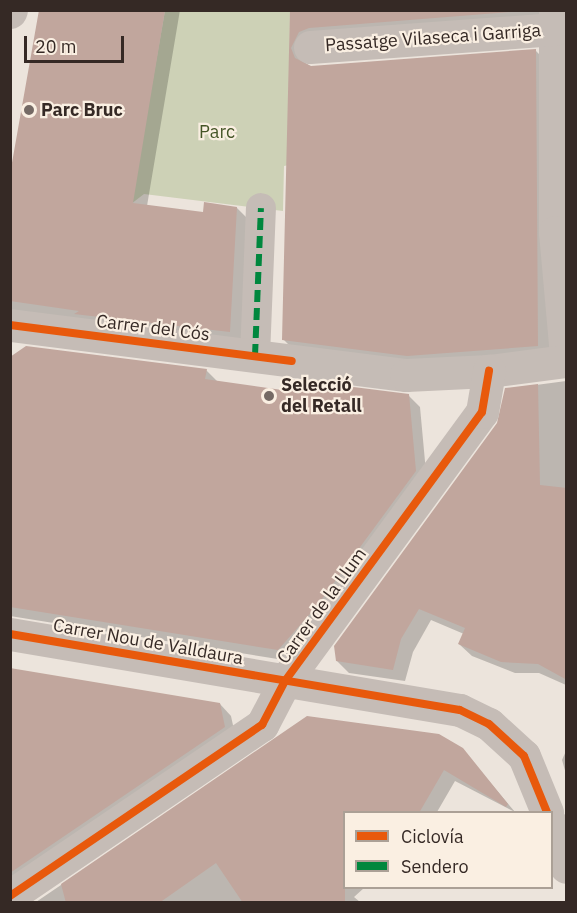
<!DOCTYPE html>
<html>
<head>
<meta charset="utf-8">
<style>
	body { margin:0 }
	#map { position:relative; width:577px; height:913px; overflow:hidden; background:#ece4dc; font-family:"IBM Plex Sans",sans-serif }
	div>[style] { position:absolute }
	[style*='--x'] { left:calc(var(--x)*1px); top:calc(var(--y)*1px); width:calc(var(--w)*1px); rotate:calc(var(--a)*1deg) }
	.green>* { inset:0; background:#cdd1b6 }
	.shadow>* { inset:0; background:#0003 }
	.building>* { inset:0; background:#c1a69d }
	.pedestrian>* { height:30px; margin:-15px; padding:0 15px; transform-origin:15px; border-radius:15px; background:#c5bcb6 }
	.minor>* { height:33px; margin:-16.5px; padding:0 16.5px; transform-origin:16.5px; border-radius:16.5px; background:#c5bcb6 }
	.tertiary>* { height:33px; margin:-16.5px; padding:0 16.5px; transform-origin:16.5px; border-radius:16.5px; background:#c5bcb6 }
	.quiet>* { height:6px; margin-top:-3px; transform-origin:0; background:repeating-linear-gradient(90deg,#00873e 0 12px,transparent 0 18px) }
	.cycleway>* { height:8px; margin:-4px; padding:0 4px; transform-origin:4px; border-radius:4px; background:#e8590c }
	.dots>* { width:16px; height:16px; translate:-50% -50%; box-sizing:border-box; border:3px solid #faefe2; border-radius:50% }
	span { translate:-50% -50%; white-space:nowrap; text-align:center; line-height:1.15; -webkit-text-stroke:4.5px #faefe2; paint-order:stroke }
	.street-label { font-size:18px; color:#352925 }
	.poi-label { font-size:18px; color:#352925; font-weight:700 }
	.left { translate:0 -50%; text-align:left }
	.park-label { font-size:18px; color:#455527 }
	.frame { position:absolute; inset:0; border:12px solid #352925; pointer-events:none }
	.legend { position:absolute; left:343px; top:811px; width:210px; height:78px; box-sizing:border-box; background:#faefe2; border:2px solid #aba096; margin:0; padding:8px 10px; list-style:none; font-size:18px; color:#352925 }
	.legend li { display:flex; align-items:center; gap:12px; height:30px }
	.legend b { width:30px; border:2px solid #aba096 }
	.scale { position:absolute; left:24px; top:36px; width:100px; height:27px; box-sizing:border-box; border:3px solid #352925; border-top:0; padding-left:8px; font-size:18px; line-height:21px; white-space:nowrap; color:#352925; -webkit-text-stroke:4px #faefe2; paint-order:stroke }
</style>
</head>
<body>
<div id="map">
	<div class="green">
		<div style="clip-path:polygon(165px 11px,290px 11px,289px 165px,284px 166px,283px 211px,144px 194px,131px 204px)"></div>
	</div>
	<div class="shadow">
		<div style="clip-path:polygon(40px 10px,180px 10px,147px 206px,205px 214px,237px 208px,250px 221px,242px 344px,10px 312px,10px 184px)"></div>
		<div style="clip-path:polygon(291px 10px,549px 10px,548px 24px,303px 61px,311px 67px,536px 51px,548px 63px,550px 358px,420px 368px,296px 352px,284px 340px)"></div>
		<div style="clip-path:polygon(10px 358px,206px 370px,219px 383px,283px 392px,408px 395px,420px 407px,427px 483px,290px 661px,10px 616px)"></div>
		<div style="clip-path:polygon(566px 381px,566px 685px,539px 673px,515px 673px,472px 656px,459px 644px,464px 634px,431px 620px,413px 652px,405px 681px,349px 673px,337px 661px,499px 424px,506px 389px)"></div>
		<div style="clip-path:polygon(10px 669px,220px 704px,231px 716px,236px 739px,10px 893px)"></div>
		<div style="clip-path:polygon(308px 717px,462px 749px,515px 812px,455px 781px,437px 812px,344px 812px,344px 888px,364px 888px,354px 897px,360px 902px,36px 902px)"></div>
		<div style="clip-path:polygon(566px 751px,566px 774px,562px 760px)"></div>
	</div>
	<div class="building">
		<div style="clip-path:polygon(39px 10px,165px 10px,133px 203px,203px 212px,204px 202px,237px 207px,230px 332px,74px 314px,79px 311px,10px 301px,10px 174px)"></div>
		<div style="clip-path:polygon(290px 10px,536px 10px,309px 28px,299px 32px,291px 48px,295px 58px,311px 66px,536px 49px,538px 346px,407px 356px,282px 340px)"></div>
		<div style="clip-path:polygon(26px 346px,207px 369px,205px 379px,282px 390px,282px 378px,409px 394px,416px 471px,316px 607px,278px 650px,10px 607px,10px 357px)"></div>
		<div style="clip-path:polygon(538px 384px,540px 485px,567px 488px,567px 680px,538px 664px,501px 662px,458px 644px,465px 628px,419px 609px,401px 639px,393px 670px,336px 661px,334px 646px,497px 423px,505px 388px)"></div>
		<div style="clip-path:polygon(10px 668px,220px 703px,225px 727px,10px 873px)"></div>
		<div style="clip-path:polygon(307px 716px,439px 734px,463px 748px,508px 804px,506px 807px,444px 770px,419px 813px,345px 813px,345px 903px,243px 903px,216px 863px,159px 903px,66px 903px,61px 884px)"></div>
	</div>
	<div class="pedestrian">
		<div style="--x:255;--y:356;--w:148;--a:-87.7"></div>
	</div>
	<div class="minor">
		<div style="--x:555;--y:10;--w:222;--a:90"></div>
		<div style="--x:555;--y:232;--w:123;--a:84.9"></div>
		<div style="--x:310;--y:47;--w:246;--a:-4.2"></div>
		<div style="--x:10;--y:325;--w:399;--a:7.2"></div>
		<div style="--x:406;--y:375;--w:83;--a:-2.8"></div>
		<div style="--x:489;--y:371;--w:78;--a:-7.4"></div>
		<div style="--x:10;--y:634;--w:456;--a:9.6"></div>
		<div style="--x:460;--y:710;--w:32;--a:26"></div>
		<div style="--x:489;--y:724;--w:47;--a:42.4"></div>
		<div style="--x:524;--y:756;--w:61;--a:67.7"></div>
		<div style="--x:552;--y:825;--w:44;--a:71.6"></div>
		<div style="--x:10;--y:896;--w:305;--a:-34.2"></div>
		<div style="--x:262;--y:725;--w:50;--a:-62.4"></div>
		<div style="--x:285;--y:681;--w:333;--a:-53.8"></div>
		<div style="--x:482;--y:412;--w:42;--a:-80.3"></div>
	</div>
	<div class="tertiary">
		<div style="--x:10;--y:12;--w:2;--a:-63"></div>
	</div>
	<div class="quiet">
		<div style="--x:255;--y:356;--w:148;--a:-87.7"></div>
	</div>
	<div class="cycleway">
		<div style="--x:10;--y:325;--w:284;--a:7.3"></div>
		<div style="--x:10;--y:634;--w:456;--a:9.6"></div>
		<div style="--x:460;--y:710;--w:32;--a:26"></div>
		<div style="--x:489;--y:724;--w:47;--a:42.4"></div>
		<div style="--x:524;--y:756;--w:61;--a:67.7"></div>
		<div style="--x:10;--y:896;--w:305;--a:-34.2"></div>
		<div style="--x:262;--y:725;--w:50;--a:-62.4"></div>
		<div style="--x:285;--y:681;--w:333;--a:-53.8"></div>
		<div style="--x:482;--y:412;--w:42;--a:-80.3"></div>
	</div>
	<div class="dots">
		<div style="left:29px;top:110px;background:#756a65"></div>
		<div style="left:269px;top:396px;background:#756a65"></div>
	</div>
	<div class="street-label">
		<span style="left:433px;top:38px;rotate:-4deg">Passatge Vilaseca i Garriga</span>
		<span style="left:153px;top:328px;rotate:7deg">Carrer del Cós</span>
		<span style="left:322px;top:606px;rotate:-54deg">Carrer de la Llum</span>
		<span style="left:148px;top:642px;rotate:10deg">Carrer Nou de Valldaura</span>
	</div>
	<div class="poi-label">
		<span class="left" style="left:41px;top:110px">Parc Bruc</span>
		<span class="left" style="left:281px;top:396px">Selecció<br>del Retall</span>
	</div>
	<div class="park-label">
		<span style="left:217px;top:132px">Parc</span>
	</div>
	<div class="frame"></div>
	<ul class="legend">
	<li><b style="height:8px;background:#e8590c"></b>Ciclovía</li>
	<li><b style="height:8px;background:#00873e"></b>Sendero</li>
	</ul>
	<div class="scale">20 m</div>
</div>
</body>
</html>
